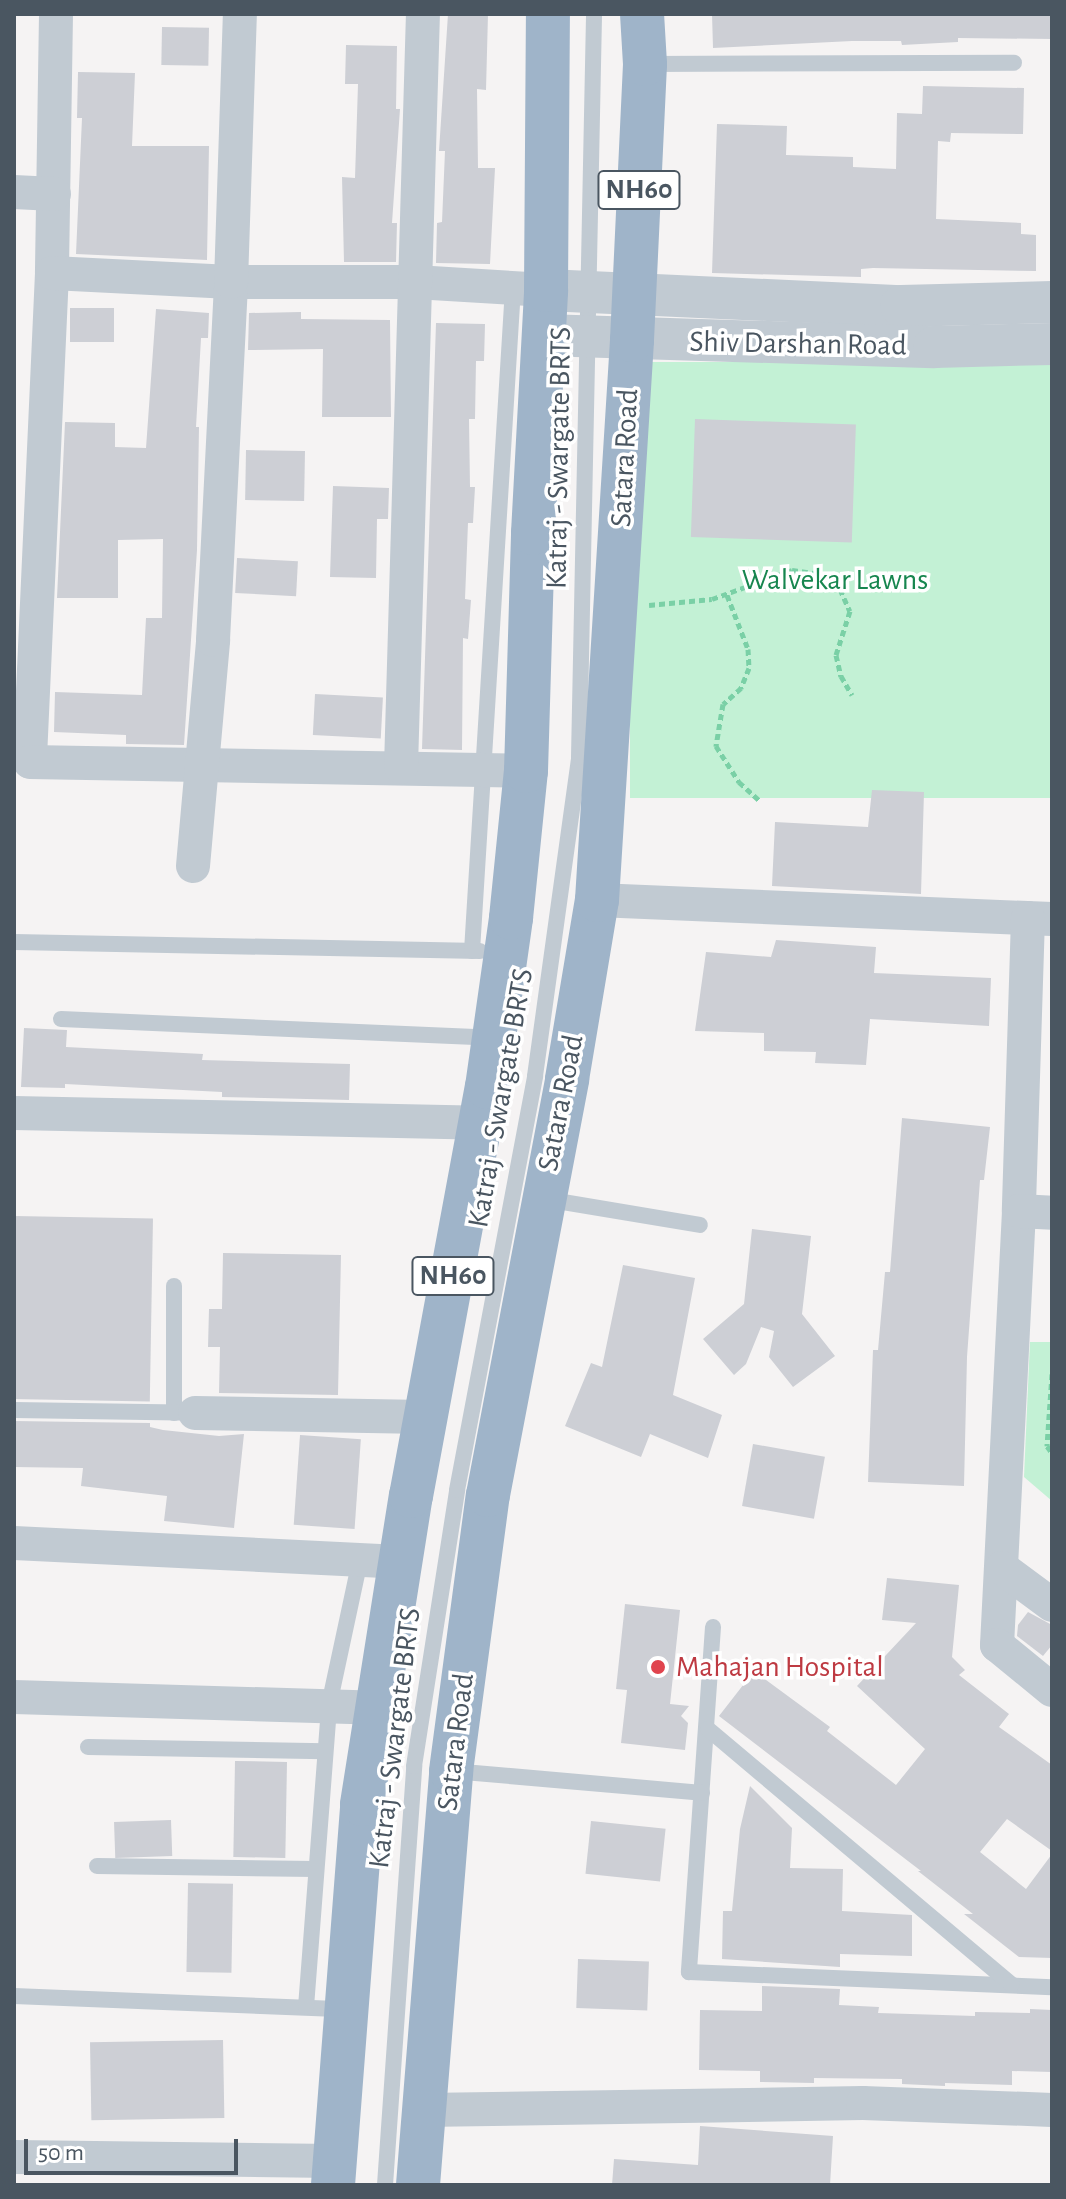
<!DOCTYPE html>
<html>
<head>
<meta charset="utf-8">
<style>
	body { margin:0 }
	#map { position:relative; width:1066px; height:2199px; overflow:hidden; background:#f5f3f3; font-family:"Alegreya Sans",sans-serif }
	div>[style] { position:absolute }
	[style*='--x'] { left:calc(var(--x)*1px); top:calc(var(--y)*1px); width:calc(var(--w)*1px); rotate:calc(var(--a)*1deg) }
	.green>* { inset:0; background:#c3f1d5; transform-origin:0 0 }
	.building>* { inset:0; background:#cdcfd5; transform-origin:0 0 }
	.path>* { height:5px; margin-top:-2.5px; transform-origin:0; background:repeating-linear-gradient(90deg,#7ad0a6 0 6px,transparent 0 10px) }
	.service>* { height:16px; margin:-8px; padding:0 8px; transform-origin:8px; border-radius:8px; background:#c1cad2 }
	.minor>* { height:34px; margin:-17px; padding:0 17px; transform-origin:17px; border-radius:17px; background:#c1cad2 }
	.tertiary>* { height:42px; margin:-21px; padding:0 21px; transform-origin:21px; border-radius:21px; background:#c1cad2 }
	.trunk>* { height:44px; margin:-22px; padding:0 22px; transform-origin:22px; border-radius:22px; background:#9fb4c9 }
	.dots>* { width:22px; height:22px; translate:-50% -50%; box-sizing:border-box; border:4px solid #fff; border-radius:50% }
	span { translate:-50% -50%; white-space:nowrap; text-align:center; line-height:1.15; -webkit-text-stroke:7px #fff; paint-order:stroke }
	.shield-label span { padding:2px 6px; background:#fff; border:2px solid; border-radius:6px; -webkit-text-stroke-width:0 }
	.shield-label { font-size:28px; color:#4a5661; font-weight:700 }
	.street-label { font-size:30px; color:#4a5661 }
	.park-label { font-size:30px; color:#17864f }
	.health-label { font-size:30px; color:#be3a42 }
	.left { translate:0 -50%; text-align:left }
	.frame { position:absolute; inset:0; border:16px solid #4a5661; pointer-events:none }
	.scale { position:absolute; left:24px; top:2139px; width:214px; height:36px; box-sizing:border-box; border:4px solid #4a5661; border-top:0; padding-left:10px; font-size:24px; line-height:28px; white-space:nowrap; color:#4a5661; -webkit-text-stroke:6px #fff; paint-order:stroke }
</style>
</head>
<body>
<div id="map">
	<div class="green">
		<div style="left:1052px;top:362px;width:436px;height:422px;rotate:90deg"></div>
		<div style="clip-path:polygon(1030px 1342px,1052px 1342px,1052px 1501px,1024px 1477px)"></div>
	</div>
	<div class="building">
		<div style="clip-path:polygon(448px 14px,488px 14px,486px 90px,477px 89px,478px 168px,495px 168px,490px 264px,436px 263px,437px 223px,442px 222px,445px 151px,439px 151px)"></div>
		<div style="clip-path:polygon(712px 14px,1052px 14px,1052px 39px,958px 38px,958px 42px,902px 45px,901px 41px,852px 41px,713px 48px)"></div>
		<div style="left:162px;top:27px;width:47px;height:38px;rotate:1deg"></div>
		<div style="clip-path:polygon(346px 45px,397px 46px,396px 109px,400px 109px,392px 223px,397px 223px,396px 262px,344px 262px,342px 177px,355px 178px,358px 84px,345px 84px)"></div>
		<div style="clip-path:polygon(78px 72px,135px 73px,132px 146px,209px 146px,207px 260px,76px 254px,82px 118px,77px 118px)"></div>
		<div style="clip-path:polygon(923px 86px,1024px 88px,1023px 134px,951px 133px,950px 142px,938px 141px,936px 219px,1021px 223px,1021px 234px,1036px 235px,1036px 271px,873px 268px,861px 269px,861px 277px,712px 273px,717px 124px,787px 126px,786px 155px,853px 157px,853px 167px,896px 169px,897px 113px,922px 114px)"></div>
		<div style="left:70px;top:308px;width:44px;height:34px"></div>
		<div style="clip-path:polygon(156px 309px,209px 313px,208px 338px,201px 338px,196px 427px,199px 427px,197px 550px,184px 745px,126px 744px,126px 735px,54px 732px,55px 692px,142px 695px,146px 618px,162px 618px,163px 539px,118px 540px,118px 598px,57px 598px,65px 422px,115px 423px,115px 447px,146px 448px)"></div>
		<div style="clip-path:polygon(301px 312px,301px 319px,390px 320px,391px 417px,322px 417px,323px 349px,248px 350px,249px 313px)"></div>
		<div style="clip-path:polygon(436px 323px,485px 324px,484px 361px,476px 361px,475px 419px,469px 419px,470px 487px,475px 487px,473px 523px,468px 523px,465px 599px,471px 600px,468px 639px,463px 638px,462px 750px,422px 749px)"></div>
		<div style="left:695px;top:419px;width:161px;height:118px;rotate:2deg"></div>
		<div style="left:246px;top:450px;width:59px;height:50px;rotate:1deg"></div>
		<div style="clip-path:polygon(333px 486px,389px 488px,388px 519px,377px 519px,376px 578px,330px 577px)"></div>
		<div style="left:237px;top:558px;width:61px;height:35px;rotate:3deg"></div>
		<div style="left:315px;top:694px;width:68px;height:41px;rotate:3deg"></div>
		<div style="clip-path:polygon(872px 790px,924px 792px,921px 894px,772px 886px,775px 822px,868px 827px)"></div>
		<div style="clip-path:polygon(776px 940px,876px 947px,874px 973px,991px 978px,989px 1026px,870px 1019px,866px 1065px,815px 1063px,816px 1052px,764px 1051px,764px 1033px,695px 1031px,706px 952px,771px 957px)"></div>
		<div style="clip-path:polygon(24px 1028px,67px 1030px,66px 1047px,203px 1054px,202px 1060px,350px 1064px,349px 1100px,222px 1097px,222px 1092px,65px 1084px,65px 1088px,21px 1087px)"></div>
		<div style="clip-path:polygon(902px 1118px,990px 1127px,984px 1180px,980px 1180px,967px 1357px,964px 1486px,868px 1482px,873px 1350px,878px 1350px,885px 1272px,890px 1272px)"></div>
		<div style="left:14px;top:1216px;width:139px;height:183px;rotate:1deg"></div>
		<div style="clip-path:polygon(752px 1229px,811px 1236px,802px 1314px,835px 1356px,793px 1387px,769px 1357px,774px 1331px,761px 1327px,746px 1364px,734px 1375px,703px 1339px,744px 1304px)"></div>
		<div style="clip-path:polygon(223px 1253px,341px 1255px,338px 1395px,219px 1393px,220px 1347px,208px 1347px,209px 1309px,222px 1309px)"></div>
		<div style="clip-path:polygon(623px 1265px,695px 1278px,673px 1395px,722px 1415px,708px 1458px,650px 1434px,641px 1457px,565px 1426px,591px 1363px,602px 1367px)"></div>
		<div style="clip-path:polygon(14px 1421px,150px 1423px,150px 1427px,163px 1430px,219px 1436px,244px 1434px,234px 1528px,164px 1521px,167px 1496px,81px 1486px,83px 1468px,14px 1467px)"></div>
		<div style="left:300px;top:1435px;width:61px;height:90px;rotate:4deg"></div>
		<div style="left:753px;top:1444px;width:73px;height:63px;rotate:10deg"></div>
		<div style="clip-path:polygon(887px 1578px,959px 1585px,952px 1657px,965px 1670px,959px 1675px,1009px 1714px,999px 1727px,1052px 1765px,1052px 1851px,1007px 1819px,980px 1852px,1026px 1889px,1052px 1854px,1052px 1958px,1019px 1957px,964px 1914px,973px 1914px,918px 1871px,921px 1871px,719px 1716px,754px 1671px,830px 1727px,827px 1731px,896px 1785px,925px 1749px,857px 1686px,916px 1623px,882px 1620px)"></div>
		<div style="clip-path:polygon(625px 1604px,680px 1610px,670px 1704px,689px 1706px,681px 1716px,688px 1723px,685px 1750px,621px 1743px,627px 1690px,616px 1689px)"></div>
		<div style="clip-path:polygon(1028px 1612px,1052px 1625px,1052px 1645px,1043px 1656px,1017px 1636px,1018px 1625px)"></div>
		<div style="left:235px;top:1761px;width:52px;height:96px;rotate:1deg"></div>
		<div style="clip-path:polygon(750px 1786px,792px 1828px,790px 1868px,843px 1869px,842px 1911px,912px 1915px,912px 1956px,840px 1954px,840px 1967px,722px 1959px,723px 1911px,732px 1911px,740px 1829px)"></div>
		<div style="left:171px;top:1820px;width:36px;height:57px;rotate:88deg"></div>
		<div style="left:591px;top:1821px;width:75px;height:53px;rotate:6deg"></div>
		<div style="left:188px;top:1883px;width:45px;height:89px;rotate:1deg"></div>
		<div style="left:578px;top:1959px;width:71px;height:49px;rotate:2deg"></div>
		<div style="clip-path:polygon(762px 1986px,840px 1989px,839px 2005px,879px 2007px,878px 2013px,975px 2016px,975px 2012px,1030px 2013px,1030px 2009px,1052px 2010px,1052px 2072px,1012px 2071px,1012px 2085px,945px 2083px,945px 2086px,902px 2084px,902px 2079px,814px 2078px,814px 2083px,760px 2082px,760px 2071px,699px 2070px,700px 2010px,762px 2011px)"></div>
		<div style="left:223px;top:2040px;width:78px;height:133px;rotate:89deg"></div>
		<div style="clip-path:polygon(700px 2126px,833px 2136px,830px 2185px,612px 2185px,614px 2159px,698px 2165px)"></div>
	</div>
	<div class="path">
		<div style="--x:727;--y:595;--w:58;--a:68.7"></div>
		<div style="--x:748;--y:649;--w:19;--a:87"></div>
		<div style="--x:749;--y:668;--w:22;--a:112"></div>
		<div style="--x:741;--y:688;--w:24;--a:138"></div>
		<div style="--x:723;--y:704;--w:43;--a:99.5"></div>
		<div style="--x:716;--y:746;--w:43;--a:57.4"></div>
		<div style="--x:739;--y:782;--w:27;--a:42"></div>
		<div style="--x:649;--y:605;--w:63;--a:-5.4"></div>
		<div style="--x:712;--y:599;--w:85;--a:-19.9"></div>
		<div style="--x:792;--y:570;--w:27;--a:8"></div>
		<div style="--x:819;--y:574;--w:26;--a:36"></div>
		<div style="--x:840;--y:589;--w:24;--a:66"></div>
		<div style="--x:850;--y:611;--w:46;--a:107.7"></div>
		<div style="--x:836;--y:655;--w:22;--a:77"></div>
		<div style="--x:841;--y:676;--w:22;--a:60"></div>
		<div style="--x:1052;--y:1374;--w:72;--a:94"></div>
		<div style="--x:1047;--y:1446;--w:9;--a:54"></div>
	</div>
	<div class="service">
		<div style="--x:648;--y:64;--w:366;--a:-0.2"></div>
		<div style="--x:14;--y:942;--w:466;--a:1.1"></div>
		<div style="--x:472;--y:951;--w:664;--a:-86.46"></div>
		<div style="--x:61;--y:1019;--w:432;--a:2.5"></div>
		<div style="--x:545;--y:1199;--w:157;--a:9.5"></div>
		<div style="--x:174;--y:1286;--w:127;--a:90"></div>
		<div style="--x:14;--y:1410;--w:181;--a:0.9"></div>
		<div style="--x:713;--y:1627;--w:346;--a:94"></div>
		<div style="--x:689;--y:1972;--w:363;--a:2.4"></div>
		<div style="--x:708;--y:1729;--w:397;--a:40.1"></div>
		<div style="--x:88;--y:1747;--w:237;--a:1"></div>
		<div style="--x:452;--y:1771;--w:251;--a:5"></div>
		<div style="--x:97;--y:1866;--w:218;--a:0.8"></div>
		<div style="--x:14;--y:1996;--w:330;--a:2.3"></div>
		<div style="--x:306;--y:2007;--w:303;--a:-85.6"></div>
		<div style="--x:329;--y:1705;--w:148;--a:-77.9"></div>
		<div style="--x:385;--y:2185;--w:420;--a:-86"></div>
		<div style="--x:414;--y:1766;--w:279;--a:-81.1"></div>
		<div style="--x:457;--y:1490;--w:421;--a:-79.3"></div>
		<div style="--x:535;--y:1076;--w:322;--a:-82.1"></div>
		<div style="--x:579;--y:757;--w:743;--a:-88.84"></div>
	</div>
	<div class="minor">
		<div style="--x:56;--y:14;--w:259;--a:90.9"></div>
		<div style="--x:52;--y:273;--w:489;--a:92.6"></div>
		<div style="--x:30;--y:762;--w:496;--a:1"></div>
		<div style="--x:14;--y:192;--w:40;--a:2.9"></div>
		<div style="--x:52;--y:273;--w:179;--a:2.9"></div>
		<div style="--x:231;--y:282;--w:184;--a:0"></div>
		<div style="--x:415;--y:282;--w:131;--a:3.5"></div>
		<div style="--x:401;--y:767;--w:753;--a:-88.33"></div>
		<div style="--x:193;--y:866;--w:227;--a:-84.9"></div>
		<div style="--x:213;--y:640;--w:358;--a:-87.1"></div>
		<div style="--x:231;--y:282;--w:268;--a:-88.1"></div>
		<div style="--x:597;--y:900;--w:455;--a:2.4"></div>
		<div style="--x:1028;--y:918;--w:293;--a:91.8"></div>
		<div style="--x:1019;--y:1211;--w:435;--a:92.9"></div>
		<div style="--x:997;--y:1645;--w:71;--a:39.3"></div>
		<div style="--x:14;--y:1113;--w:467;--a:1.2"></div>
		<div style="--x:1019;--y:1211;--w:33;--a:3"></div>
		<div style="--x:195;--y:1413;--w:230;--a:1"></div>
		<div style="--x:14;--y:1543;--w:386;--a:2.8"></div>
		<div style="--x:1002;--y:1568;--w:62;--a:36.5"></div>
		<div style="--x:14;--y:1697;--w:363;--a:1.7"></div>
		<div style="--x:423;--y:2110;--w:440;--a:-0.9"></div>
		<div style="--x:863;--y:2103;--w:189;--a:2.1"></div>
		<div style="--x:14;--y:2157;--w:320;--a:0.7"></div>
	</div>
	<div class="tertiary">
		<div style="--x:546;--y:290;--w:355;--a:2.6"></div>
		<div style="--x:901;--y:306;--w:151;--a:-1.5"></div>
		<div style="--x:544;--y:335;--w:390;--a:1.8"></div>
		<div style="--x:934;--y:347;--w:118;--a:-1.5"></div>
	</div>
	<div class="trunk">
		<div style="--x:333;--y:2185;--w:382;--a:-85.6"></div>
		<div style="--x:362;--y:1804;--w:312;--a:-81"></div>
		<div style="--x:411;--y:1496;--w:416;--a:-79.5"></div>
		<div style="--x:487;--y:1087;--w:171;--a:-81.9"></div>
		<div style="--x:511;--y:918;--w:148;--a:-84.2"></div>
		<div style="--x:526;--y:771;--w:238;--a:-88.3"></div>
		<div style="--x:533;--y:533;--w:243;--a:-86.9"></div>
		<div style="--x:546;--y:290;--w:276;--a:-89.6"></div>
		<div style="--x:418;--y:2185;--w:415;--a:-85.4"></div>
		<div style="--x:451;--y:1771;--w:278;--a:-82.4"></div>
		<div style="--x:488;--y:1495;--w:423;--a:-79.2"></div>
		<div style="--x:567;--y:1079;--w:181;--a:-80.5"></div>
		<div style="--x:597;--y:900;--w:561;--a:-86.42"></div>
		<div style="--x:632;--y:340;--w:276;--a:-87.3"></div>
		<div style="--x:645;--y:64;--w:50;--a:-93.4"></div>
	</div>
	<div class="dots">
		<div style="left:658px;top:1667px;background:#e0444e"></div>
	</div>
	<div class="shield-label">
		<span style="left:639px;top:190px">NH60</span>
		<span style="left:453px;top:1276px">NH60</span>
	</div>
	<div class="street-label">
		<span style="left:798px;top:344px;rotate:1deg">Shiv Darshan Road</span>
		<span style="left:559px;top:458px;rotate:-89deg">Katraj - Swargate BRTS</span>
		<span style="left:625px;top:458px;rotate:-87deg">Satara Road</span>
		<span style="left:501px;top:1098px;rotate:-80deg">Katraj - Swargate BRTS</span>
		<span style="left:561px;top:1103px;rotate:-79deg">Satara Road</span>
		<span style="left:395px;top:1738px;rotate:-83deg">Katraj - Swargate BRTS</span>
		<span style="left:456px;top:1742px;rotate:-83deg">Satara Road</span>
	</div>
	<div class="park-label">
		<span style="left:835px;top:580px">Walvekar Lawns</span>
	</div>
	<div class="health-label">
		<span class="left" style="left:676px;top:1667px">Mahajan Hospital</span>
	</div>
	<div class="frame"></div>
	<div class="scale">50 m</div>
</div>
</body>
</html>
